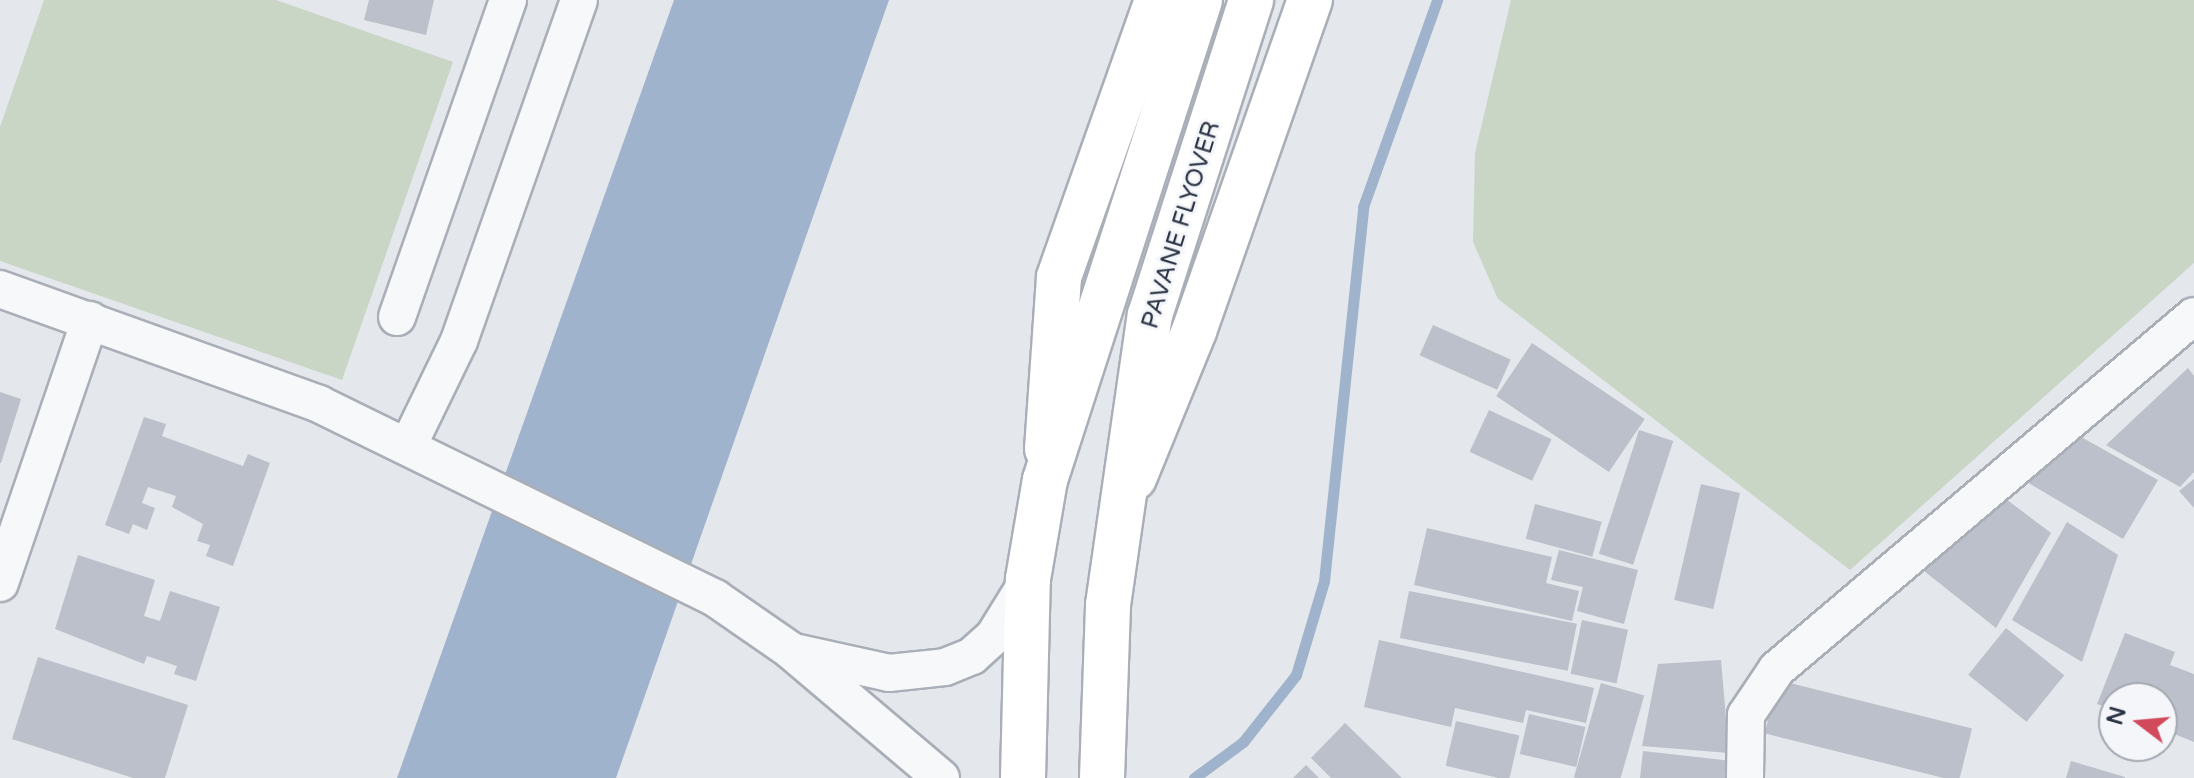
<!DOCTYPE html>
<html>
<head>
<meta charset="utf-8">
<style>
	body { margin:0 }
	#map { position:relative; width:2194px; height:778px; overflow:hidden; background:#e4e7ec; font-family:"Varela Round",sans-serif }
	div>[style] { position:absolute }
	[style*='--x'] { left:calc(var(--x)*1px); top:calc(var(--y)*1px); width:calc(var(--w)*1px); rotate:calc(var(--a)*1deg) }
	.green>* { inset:0; background:#c9d6c5 }
	.water>* { inset:0; background:#9fb4cc }
	.stream>* { height:11px; margin:-5.5px; padding:0 5.5px; transform-origin:5.5px; border-radius:5.5px; background:#9fb4cc }
	.building>* { inset:0; background:#bbc0ca; transform-origin:0 0 }
	.roads { filter:drop-shadow(2px 0 #a9aeb7) drop-shadow(-2px 0 #a9aeb7) drop-shadow(0 2px #a9aeb7) drop-shadow(0 -2px #a9aeb7) }
	.minor>* { height:36px; margin:-18px; padding:0 18px; transform-origin:18px; border-radius:18px; background:#f7f8fa }
	.secondary>* { height:44px; margin:-22px; padding:0 22px; transform-origin:22px; border-radius:22px; background:#fff }
	.primary>* { height:44px; margin:-22px; padding:0 22px; transform-origin:22px; border-radius:22px; background:#fff }
	span { translate:-50% -50%; white-space:nowrap; text-align:center; line-height:1.15; -webkit-text-stroke:6px #f4f6f9; paint-order:stroke }
	.street-label { font-size:24px; color:#2b3445 }
	.north { position:absolute; left:2098px; top:682px; width:80px; height:80px; box-sizing:border-box; background:#f4f6f9; border:2px solid #a4a8b1; border-radius:50%; rotate:286deg; font-size:22px; font-weight:700; line-height:32px; text-align:center; color:#2b3445 }
	.north::after { content:''; display:block; margin:auto; width:28px; height:36px; background:#d1495b; clip-path:polygon(50% 0,100% 100%,50% 72%,0 100%) }
</style>
</head>
<body>
<div id="map">
	<div class="green">
		<div style="clip-path:polygon(44px 0,276px 0,453px 62px,342px 380px,0 261px,0 127px)"></div>
		<div style="clip-path:polygon(1511px 0,2194px 0,2194px 263px,1850px 570px,1498px 299px,1473px 242px,1475px 153px)"></div>
	</div>
	<div class="water">
		<div style="clip-path:polygon(674px 0,889px 0,616px 778px,397px 778px)"></div>
	</div>
	<div class="stream">
		<div style="--x:1194;--y:778;--w:61;--a:-36.3"></div>
		<div style="--x:1243;--y:742;--w:85;--a:-51.7"></div>
		<div style="--x:1296;--y:675;--w:98;--a:-73.4"></div>
		<div style="--x:1324;--y:581;--w:376;--a:-84"></div>
		<div style="--x:1363;--y:207;--w:220;--a:-70.3"></div>
	</div>
	<div class="building">
		<div style="clip-path:polygon(369px 0,434px 0,426px 35px,364px 20px)"></div>
		<div style="left:1433px;top:325px;width:85px;height:33px;rotate:24deg"></div>
		<div style="left:1532px;top:343px;width:136px;height:64px;rotate:34deg"></div>
		<div style="clip-path:polygon(2188px 368px,2194px 376px,2194px 472px,2180px 487px,2106px 445px)"></div>
		<div style="clip-path:polygon(0 392px,21px 399px,1px 463px,0 463px)"></div>
		<div style="left:1489px;top:410px;width:69px;height:46px;rotate:25deg"></div>
		<div style="clip-path:polygon(144px 417px,166px 424px,162px 436px,243px 466px,248px 454px,270px 463px,233px 566px,206px 556px,210px 545px,197px 541px,203px 524px,172px 507px,176px 496px,148px 487px,142px 503px,155px 508px,147px 530px,133px 524px,129px 534px,105px 525px)"></div>
		<div style="left:1639px;top:430px;width:36px;height:130px;rotate:18deg"></div>
		<div style="clip-path:polygon(2074px 433px,2158px 480px,2123px 539px,2022px 479px)"></div>
		<div style="clip-path:polygon(2194px 479px,2194px 508px,2179px 491px)"></div>
		<div style="left:1701px;top:484px;width:40px;height:119px;rotate:13deg"></div>
		<div style="clip-path:polygon(1998px 493px,2051px 533px,1996px 628px,1924px 571px)"></div>
		<div style="left:1535px;top:504px;width:69px;height:36px;rotate:15deg"></div>
		<div style="clip-path:polygon(2067px 522px,2118px 555px,2082px 662px,2012px 620px)"></div>
		<div style="clip-path:polygon(1427px 528px,1552px 557px,1546px 583px,1579px 591px,1572px 621px,1414px 585px)"></div>
		<div style="clip-path:polygon(1559px 550px,1638px 570px,1624px 624px,1577px 611px,1583px 587px,1551px 580px)"></div>
		<div style="clip-path:polygon(78px 555px,155px 580px,144px 616px,160px 621px,170px 591px,220px 607px,196px 681px,174px 674px,177px 666px,147px 656px,144px 664px,55px 629px)"></div>
		<div style="left:1409px;top:591px;width:171px;height:48px;rotate:11deg"></div>
		<div style="left:1582px;top:620px;width:47px;height:55px;rotate:12deg"></div>
		<div style="left:2006px;top:628px;width:75px;height:60px;rotate:39deg"></div>
		<div style="clip-path:polygon(2125px 633px,2175px 652px,2170px 665px,2194px 674px,2194px 742px,2162px 729px,2162px 698px,2114px 698px,2114px 710px,2097px 704px)"></div>
		<div style="clip-path:polygon(1379px 640px,1594px 688px,1586px 723px,1526px 710px,1523px 723px,1455px 708px,1451px 727px,1364px 707px)"></div>
		<div style="clip-path:polygon(38px 657px,188px 705px,165px 778px,133px 778px,12px 739px)"></div>
		<div style="clip-path:polygon(1721px 660px,1729px 753px,1642px 746px,1658px 664px)"></div>
		<div style="left:1778px;top:680px;width:200px;height:55px;rotate:14deg"></div>
		<div style="left:1601px;top:683px;width:45px;height:98px;rotate:16deg"></div>
		<div style="left:1529px;top:714px;width:58px;height:41px;rotate:13deg"></div>
		<div style="left:1456px;top:721px;width:65px;height:46px;rotate:13deg"></div>
		<div style="clip-path:polygon(1345px 723px,1402px 778px,1331px 778px,1311px 758px)"></div>
		<div style="clip-path:polygon(1643px 751px,1732px 761px,1730px 778px,1640px 778px)"></div>
		<div style="clip-path:polygon(2071px 761px,2125px 777px,2125px 778px,2066px 778px)"></div>
		<div style="clip-path:polygon(1306px 765px,1319px 778px,1293px 778px)"></div>
	</div>
	<div class="roads">
		<div class="minor">
			<div style="--x:0;--y:289;--w:339;--a:19.8"></div>
			<div style="--x:319;--y:404;--w:441;--a:26.1"></div>
			<div style="--x:715;--y:598;--w:91;--a:34.7"></div>
			<div style="--x:790;--y:650;--w:198;--a:40.3"></div>
			<div style="--x:397;--y:317;--w:336;--a:-70.7"></div>
			<div style="--x:408;--y:446;--w:117;--a:-64.1"></div>
			<div style="--x:459;--y:341;--w:361;--a:-70.6"></div>
			<div style="--x:0;--y:583;--w:278;--a:-71.1"></div>
			<div style="--x:799;--y:653;--w:92;--a:12.5"></div>
			<div style="--x:889;--y:673;--w:56;--a:-6.1"></div>
			<div style="--x:945;--y:667;--w:29;--a:-22"></div>
			<div style="--x:972;--y:656;--w:30;--a:-42"></div>
			<div style="--x:994;--y:636;--w:65;--a:-58.3"></div>
			<div style="--x:1745;--y:778;--w:63;--a:-89.1"></div>
			<div style="--x:1746;--y:715;--w:55;--a:-56"></div>
			<div style="--x:1777;--y:669;--w:546;--a:-40.25"></div>
		</div>
		<div class="secondary">
			<div style="--x:1047;--y:449;--w:172;--a:-86"></div>
			<div style="--x:1059;--y:277;--w:294;--a:-70.5"></div>
			<div style="--x:1134;--y:478;--w:159;--a:-67.8"></div>
			<div style="--x:1194;--y:331;--w:351;--a:-70.7"></div>
		</div>
		<div class="primary">
			<div style="--x:1023;--y:778;--w:199;--a:-88.6"></div>
			<div style="--x:1028;--y:579;--w:100;--a:-80.3"></div>
			<div style="--x:1045;--y:480;--w:504;--a:-72.1"></div>
			<div style="--x:1102;--y:778;--w:173;--a:-88"></div>
			<div style="--x:1108;--y:605;--w:293;--a:-81.8"></div>
			<div style="--x:1150;--y:315;--w:331;--a:-72.2"></div>
		</div>
	</div>
	<div class="street-label">
		<span style="left:1181px;top:225px;rotate:-73deg">PAVANE FLYOVER</span>
	</div>
	<div class="north">N</div>
</div>
</body>
</html>
